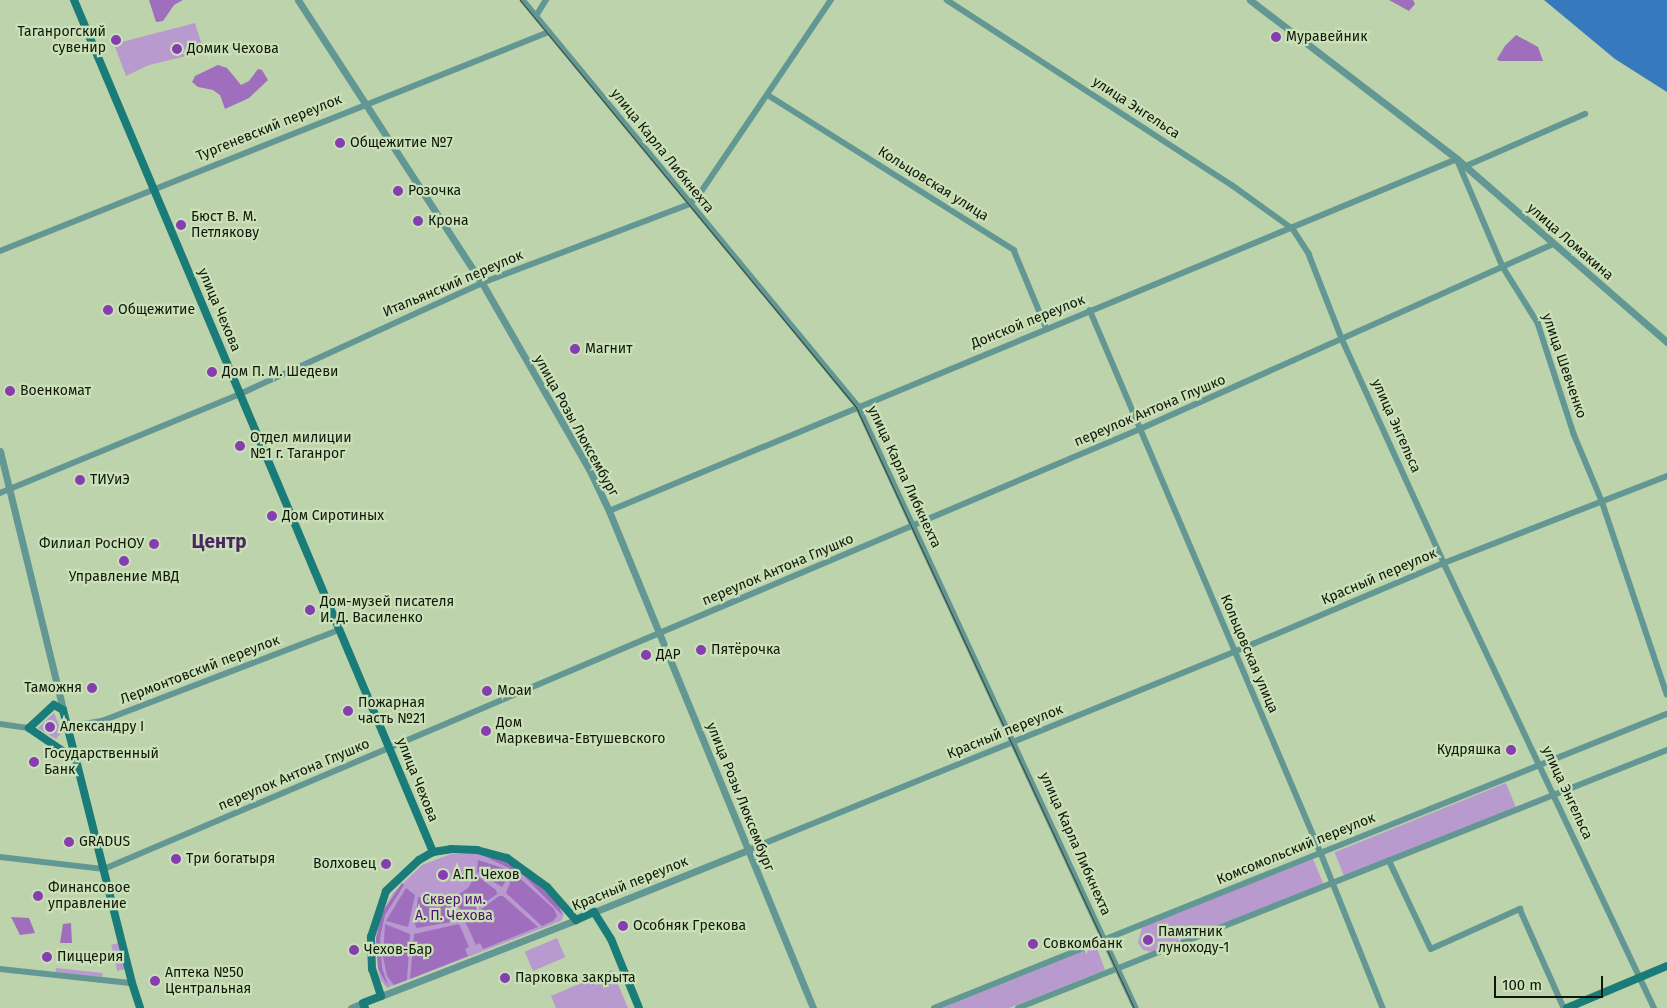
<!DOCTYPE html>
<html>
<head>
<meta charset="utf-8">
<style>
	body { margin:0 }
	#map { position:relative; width:1667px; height:1008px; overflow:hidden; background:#bdd3ab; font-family:"Fira Sans",sans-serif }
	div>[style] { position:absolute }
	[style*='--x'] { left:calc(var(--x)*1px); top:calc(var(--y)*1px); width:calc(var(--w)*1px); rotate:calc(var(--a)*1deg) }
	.green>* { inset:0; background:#b99acf; transform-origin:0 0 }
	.forest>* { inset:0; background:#9f6fbe }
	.water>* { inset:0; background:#367abd }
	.minor>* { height:5.5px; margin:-2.75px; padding:0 2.75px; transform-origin:2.75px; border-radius:2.75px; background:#629793 }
	.tertiary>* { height:7px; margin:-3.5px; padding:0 3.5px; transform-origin:3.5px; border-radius:3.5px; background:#629793 }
	.secondary>* { height:8px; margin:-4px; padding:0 4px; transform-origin:4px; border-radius:4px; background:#197c79 }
	.tram>* { height:1px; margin:-0.5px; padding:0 0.5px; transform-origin:0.5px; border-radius:0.5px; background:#3a4530 }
	.dots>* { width:14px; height:14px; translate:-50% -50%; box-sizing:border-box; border:2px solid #cae0b8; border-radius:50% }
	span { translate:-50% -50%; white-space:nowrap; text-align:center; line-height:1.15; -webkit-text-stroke:4.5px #cae0b8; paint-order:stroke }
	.poi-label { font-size:14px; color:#101709 }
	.right { translate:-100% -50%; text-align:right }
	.left { translate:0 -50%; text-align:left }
	.street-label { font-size:14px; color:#101709 }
	.park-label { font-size:14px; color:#510f71 }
	.district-label { font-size:19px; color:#4a275f; font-weight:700 }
	.scale { position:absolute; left:1494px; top:976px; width:109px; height:22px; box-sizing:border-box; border:2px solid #101709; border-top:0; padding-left:6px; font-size:15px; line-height:18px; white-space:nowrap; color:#101709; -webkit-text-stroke:4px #cae0b8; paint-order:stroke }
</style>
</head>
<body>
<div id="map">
	<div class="green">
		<div style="clip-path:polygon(195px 23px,204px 52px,149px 65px,126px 76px,114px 44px)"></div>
		<div style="clip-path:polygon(54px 713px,62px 732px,56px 739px,38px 728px)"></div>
		<div style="left:1506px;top:783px;width:27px;height:185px;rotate:68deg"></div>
		<div style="clip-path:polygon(478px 853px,516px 866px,560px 905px,564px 915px,561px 921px,387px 988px,380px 979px,375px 946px,382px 913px,393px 893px,422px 865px,451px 854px)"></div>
		<div style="clip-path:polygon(1313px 859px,1324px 885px,1152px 952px,1143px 950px,1138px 943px,1142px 927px)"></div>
		<div style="left:557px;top:938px;width:21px;height:35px;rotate:67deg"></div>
		<div style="left:119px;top:943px;width:27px;height:8px;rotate:77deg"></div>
		<div style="clip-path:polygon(1096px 946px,1105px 970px,1009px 1008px,942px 1008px)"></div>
		<div style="left:56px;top:968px;width:47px;height:4px;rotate:6deg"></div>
		<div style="clip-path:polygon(612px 970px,628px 1008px,556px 1008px,551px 996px)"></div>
	</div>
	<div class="forest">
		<div style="clip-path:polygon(149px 0,183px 0,174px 5px,163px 21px,156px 22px)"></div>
		<div style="clip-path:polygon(1389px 0,1413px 0,1415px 4px,1409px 11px)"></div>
		<div style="clip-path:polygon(1516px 35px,1538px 47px,1543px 61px,1499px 61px,1497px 59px,1505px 46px)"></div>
		<div style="clip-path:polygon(218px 65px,227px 68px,241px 85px,249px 81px,258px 69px,262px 70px,268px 80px,249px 98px,225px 109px,220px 95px,213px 90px,198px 87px,192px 82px,195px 76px)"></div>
		<div style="clip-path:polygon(478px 853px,506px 861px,536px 881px,559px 906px,562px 915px,523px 875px)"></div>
		<div style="clip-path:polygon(478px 860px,512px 871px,502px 887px,477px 872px)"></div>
		<div style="clip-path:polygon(514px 873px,554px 909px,557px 916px,553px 921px,542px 926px,506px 893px)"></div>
		<div style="clip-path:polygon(476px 875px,496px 890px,497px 894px,464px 918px,455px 897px,468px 888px)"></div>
		<div style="clip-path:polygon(402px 883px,404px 885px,385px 915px,380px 938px,382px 968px,389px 988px,378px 969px,376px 938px,382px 913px)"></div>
		<div style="clip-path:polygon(406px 888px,415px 895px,408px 927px,386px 921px)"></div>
		<div style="clip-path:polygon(499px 896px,503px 896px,538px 927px,483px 949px,480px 943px,476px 945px,465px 921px)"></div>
		<div style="clip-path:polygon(418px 897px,434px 901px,448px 900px,457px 921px,417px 928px,415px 925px)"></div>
		<div style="clip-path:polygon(11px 917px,29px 918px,35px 933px,20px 935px)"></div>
		<div style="clip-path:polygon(71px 923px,72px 943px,60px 943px,63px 924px)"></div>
		<div style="clip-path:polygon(385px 924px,410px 934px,407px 980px,394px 985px,387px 976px,383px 957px)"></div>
		<div style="clip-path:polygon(459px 924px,469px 947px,465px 949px,468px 956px,410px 979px,414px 934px)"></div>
	</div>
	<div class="water">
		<div style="clip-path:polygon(1544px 0,1667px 0,1667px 92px,1615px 59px)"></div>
	</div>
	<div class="minor">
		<div style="--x:523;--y:0;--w:526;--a:50.47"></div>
		<div style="--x:858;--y:406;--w:663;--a:65.21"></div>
		<div style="--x:947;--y:0;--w:340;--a:33"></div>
		<div style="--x:1232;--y:185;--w:75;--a:35.8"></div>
		<div style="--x:1293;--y:229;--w:30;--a:57"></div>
		<div style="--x:1309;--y:254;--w:93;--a:68.7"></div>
		<div style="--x:1343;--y:341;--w:244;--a:65.5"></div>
		<div style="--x:1444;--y:563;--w:492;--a:64.7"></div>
		<div style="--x:536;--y:16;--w:19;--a:-58"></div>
		<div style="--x:768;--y:95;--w:291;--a:32.2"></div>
		<div style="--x:1014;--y:250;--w:83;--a:67.4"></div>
		<div style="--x:1466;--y:166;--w:130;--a:-23.6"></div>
		<div style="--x:0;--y:251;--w:591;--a:-21.75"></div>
		<div style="--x:1090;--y:310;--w:590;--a:66.95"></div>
		<div style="--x:1321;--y:853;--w:167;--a:68.2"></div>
		<div style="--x:0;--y:493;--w:260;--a:-22.4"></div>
		<div style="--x:240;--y:394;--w:266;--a:-24.6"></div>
		<div style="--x:482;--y:283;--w:222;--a:-20.8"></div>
		<div style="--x:690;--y:204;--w:16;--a:-47"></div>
		<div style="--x:701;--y:192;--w:232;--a:-55.9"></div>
		<div style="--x:609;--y:511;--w:918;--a:-22.54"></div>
		<div style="--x:1457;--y:159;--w:117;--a:66.9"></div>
		<div style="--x:1503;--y:267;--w:66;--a:58"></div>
		<div style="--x:1538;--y:323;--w:117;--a:72"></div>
		<div style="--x:1574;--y:434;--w:73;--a:67.3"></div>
		<div style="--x:1602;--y:501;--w:204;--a:71.4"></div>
		<div style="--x:0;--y:724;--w:29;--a:8"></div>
		<div style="--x:67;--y:727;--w:36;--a:-10"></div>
		<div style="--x:102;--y:721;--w:254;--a:-21"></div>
		<div style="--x:748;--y:850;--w:525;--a:-22.17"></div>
		<div style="--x:1234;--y:652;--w:228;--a:-23"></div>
		<div style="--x:1444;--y:563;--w:239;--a:-21.3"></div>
		<div style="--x:0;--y:857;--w:105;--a:6.6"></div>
		<div style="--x:104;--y:869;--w:1126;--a:-23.01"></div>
		<div style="--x:1140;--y:429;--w:453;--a:-24.1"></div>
		<div style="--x:1389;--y:860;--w:98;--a:64.7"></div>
		<div style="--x:1431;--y:949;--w:98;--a:-24.2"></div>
		<div style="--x:1520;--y:909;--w:108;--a:66"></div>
		<div style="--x:0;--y:969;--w:133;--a:6.1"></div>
		<div style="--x:934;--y:1008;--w:790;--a:-21.86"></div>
		<div style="--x:1018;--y:1008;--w:698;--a:-21.68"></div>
	</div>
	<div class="tertiary">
		<div style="--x:298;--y:0;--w:338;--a:57"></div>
		<div style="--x:482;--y:283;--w:215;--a:60.1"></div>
		<div style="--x:589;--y:469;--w:47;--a:64.5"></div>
		<div style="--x:609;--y:511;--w:537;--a:67.68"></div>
		<div style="--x:1250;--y:0;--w:261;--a:37.5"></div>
		<div style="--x:1457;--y:159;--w:279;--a:41.1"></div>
		<div style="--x:0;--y:451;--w:267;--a:76.3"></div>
		<div style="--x:594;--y:912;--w:166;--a:-21.9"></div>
		<div style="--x:381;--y:996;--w:209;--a:-21.3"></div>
		<div style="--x:351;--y:1008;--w:13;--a:-23"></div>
	</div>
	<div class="secondary">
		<div style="--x:74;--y:0;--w:925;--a:67.15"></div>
		<div style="--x:76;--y:760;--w:57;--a:-145.8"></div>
		<div style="--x:29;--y:728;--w:34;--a:-43"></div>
		<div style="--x:54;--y:705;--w:10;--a:29"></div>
		<div style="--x:63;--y:710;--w:52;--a:75.4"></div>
		<div style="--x:76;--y:760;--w:230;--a:75.9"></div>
		<div style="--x:132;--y:983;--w:26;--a:72"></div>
		<div style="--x:365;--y:1008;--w:5;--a:-112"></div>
		<div style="--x:363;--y:1003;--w:19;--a:-21"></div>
		<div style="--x:381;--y:996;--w:28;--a:-108"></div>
		<div style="--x:372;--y:969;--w:32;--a:-92"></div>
		<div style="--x:371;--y:937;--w:48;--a:-71.9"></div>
		<div style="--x:386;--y:891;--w:45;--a:-43.2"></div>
		<div style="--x:419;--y:860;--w:16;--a:-30"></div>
		<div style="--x:433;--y:852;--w:18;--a:-9"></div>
		<div style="--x:451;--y:849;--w:26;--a:2"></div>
		<div style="--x:477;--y:850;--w:31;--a:15"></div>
		<div style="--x:507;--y:858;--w:49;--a:35.9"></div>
		<div style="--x:547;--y:887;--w:44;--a:48.7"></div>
		<div style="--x:576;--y:920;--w:20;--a:-24"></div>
		<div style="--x:594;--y:912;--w:32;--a:58"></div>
		<div style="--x:611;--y:939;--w:74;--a:67.9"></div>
		<div style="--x:1567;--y:1008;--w:108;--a:-22.8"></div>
	</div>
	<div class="tram">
		<div style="--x:520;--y:0;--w:528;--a:50.46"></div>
		<div style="--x:856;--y:407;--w:662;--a:65.18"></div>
	</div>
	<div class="dots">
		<div style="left:1276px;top:37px;background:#863daf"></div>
		<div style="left:116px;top:40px;background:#863daf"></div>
		<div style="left:177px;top:49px;background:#863daf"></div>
		<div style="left:340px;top:143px;background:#863daf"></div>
		<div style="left:398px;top:191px;background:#863daf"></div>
		<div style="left:418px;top:221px;background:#863daf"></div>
		<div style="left:181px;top:225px;background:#863daf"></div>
		<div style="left:108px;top:310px;background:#863daf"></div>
		<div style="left:575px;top:349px;background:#863daf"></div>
		<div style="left:212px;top:372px;background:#863daf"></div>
		<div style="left:10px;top:391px;background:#863daf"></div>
		<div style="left:240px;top:446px;background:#863daf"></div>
		<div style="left:80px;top:480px;background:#863daf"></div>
		<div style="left:272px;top:516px;background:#863daf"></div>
		<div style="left:154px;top:544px;background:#863daf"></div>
		<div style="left:124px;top:561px;background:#863daf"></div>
		<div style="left:310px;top:610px;background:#863daf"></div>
		<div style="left:701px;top:650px;background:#863daf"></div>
		<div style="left:646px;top:655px;background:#863daf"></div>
		<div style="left:92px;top:688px;background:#863daf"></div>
		<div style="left:487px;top:691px;background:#863daf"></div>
		<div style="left:348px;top:711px;background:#863daf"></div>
		<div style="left:50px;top:727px;background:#863daf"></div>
		<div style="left:486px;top:731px;background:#863daf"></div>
		<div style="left:1511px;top:750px;background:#863daf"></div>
		<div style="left:34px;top:762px;background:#863daf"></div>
		<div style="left:69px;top:842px;background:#863daf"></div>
		<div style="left:176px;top:859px;background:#863daf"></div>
		<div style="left:386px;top:864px;background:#863daf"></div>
		<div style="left:443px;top:875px;background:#863daf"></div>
		<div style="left:38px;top:896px;background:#863daf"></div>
		<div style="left:623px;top:926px;background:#863daf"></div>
		<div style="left:1148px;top:940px;background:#863daf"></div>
		<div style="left:1033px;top:944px;background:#863daf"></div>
		<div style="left:354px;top:950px;background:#863daf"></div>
		<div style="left:47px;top:957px;background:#863daf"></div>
		<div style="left:505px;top:978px;background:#863daf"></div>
		<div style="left:155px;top:981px;background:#863daf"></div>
	</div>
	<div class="poi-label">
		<span class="right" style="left:106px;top:40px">Таганрогский<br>сувенир</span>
		<span class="left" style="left:1286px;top:37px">Муравейник</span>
		<span class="left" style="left:187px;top:49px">Домик Чехова</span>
		<span class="left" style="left:350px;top:143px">Общежитие №7</span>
		<span class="left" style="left:408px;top:191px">Розочка</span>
		<span class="left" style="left:191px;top:225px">Бюст В. М.<br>Петлякову</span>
		<span class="left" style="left:428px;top:221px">Крона</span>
		<span class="left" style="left:118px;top:310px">Общежитие</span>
		<span class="left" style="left:585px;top:349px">Магнит</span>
		<span class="left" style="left:222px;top:372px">Дом П. М. Шедеви</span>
		<span class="left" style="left:20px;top:391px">Военкомат</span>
		<span class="left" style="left:250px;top:446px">Отдел милиции<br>№1 г. Таганрог</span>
		<span class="left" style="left:90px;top:480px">ТИУиЭ</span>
		<span class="left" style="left:282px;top:516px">Дом Сиротиных</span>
		<span class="right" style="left:144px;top:544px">Филиал РосНОУ</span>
		<span style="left:124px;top:577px">Управление МВД</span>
		<span class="left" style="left:320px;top:610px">Дом-музей писателя<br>И. Д. Василенко</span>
		<span class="left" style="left:711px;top:650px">Пятёрочка</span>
		<span class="left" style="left:656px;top:655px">ДАР</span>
		<span class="right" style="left:82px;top:688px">Таможня</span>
		<span class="left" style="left:497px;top:691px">Моаи</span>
		<span class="left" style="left:358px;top:711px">Пожарная<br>часть №21</span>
		<span class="left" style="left:496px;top:731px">Дом<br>Маркевича-Евтушевского</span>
		<span class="left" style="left:60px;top:727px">Александру I</span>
		<span class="right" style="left:1501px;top:750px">Кудряшка</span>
		<span class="left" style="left:44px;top:762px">Государственный<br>Банк</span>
		<span class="left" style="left:79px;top:842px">GRADUS</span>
		<span class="left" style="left:186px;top:859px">Три богатыря</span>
		<span class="right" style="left:376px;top:864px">Волховец</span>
		<span class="left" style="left:453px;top:875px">А.П. Чехов</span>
		<span class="left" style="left:48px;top:896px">Финансовое<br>управление</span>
		<span class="left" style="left:633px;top:926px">Особняк Грекова</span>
		<span class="left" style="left:1158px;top:940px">Памятник<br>луноходу-1</span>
		<span class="left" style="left:1043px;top:944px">Совкомбанк</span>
		<span class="left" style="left:364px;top:950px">Чехов-Бар</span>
		<span class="left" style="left:57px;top:957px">Пиццерия</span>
		<span class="left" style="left:165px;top:981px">Аптека №50<br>Центральная</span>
		<span class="left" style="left:515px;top:978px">Парковка закрыта</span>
	</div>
	<div class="street-label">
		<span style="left:1136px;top:108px;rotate:33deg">улица Энгельса</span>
		<span style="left:269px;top:128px;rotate:-22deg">Тургеневский переулок</span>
		<span style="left:662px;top:151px;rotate:51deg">улица Карла Либкнехта</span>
		<span style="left:933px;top:184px;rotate:32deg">Кольцовская улица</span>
		<span style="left:1570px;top:242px;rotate:41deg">улица Ломакина</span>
		<span style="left:453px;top:284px;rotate:-23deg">Итальянский переулок</span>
		<span style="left:219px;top:310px;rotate:67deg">улица Чехова</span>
		<span style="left:1028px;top:322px;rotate:-22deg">Донской переулок</span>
		<span style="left:1564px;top:366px;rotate:71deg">улица Шевченко</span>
		<span style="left:1150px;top:411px;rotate:-23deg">переулок Антона Глушко</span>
		<span style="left:576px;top:426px;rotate:61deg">улица Розы Люксембург</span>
		<span style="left:1396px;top:426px;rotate:66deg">улица Энгельса</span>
		<span style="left:904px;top:477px;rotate:65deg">улица Карла Либкнехта</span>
		<span style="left:778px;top:570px;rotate:-23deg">переулок Антона Глушко</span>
		<span style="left:1379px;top:577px;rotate:-23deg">Красный переулок</span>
		<span style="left:1249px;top:654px;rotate:67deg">Кольцовская улица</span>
		<span style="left:200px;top:670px;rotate:-21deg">Лермонтовский переулок</span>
		<span style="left:1005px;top:732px;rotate:-22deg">Красный переулок</span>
		<span style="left:294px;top:775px;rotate:-23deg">переулок Антона Глушко</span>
		<span style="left:417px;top:780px;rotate:68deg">улица Чехова</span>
		<span style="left:1567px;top:793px;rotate:65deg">улица Энгельса</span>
		<span style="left:740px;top:797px;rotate:68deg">улица Розы Люксембург</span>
		<span style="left:1075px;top:844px;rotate:66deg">улица Карла Либкнехта</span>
		<span style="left:1296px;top:849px;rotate:-22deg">Комсомольский переулок</span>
		<span style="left:630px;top:884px;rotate:-22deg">Красный переулок</span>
	</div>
	<div class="park-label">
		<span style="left:454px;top:908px">Сквер им.<br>А. П. Чехова</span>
	</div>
	<div class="district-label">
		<span style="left:219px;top:542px">Центр</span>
	</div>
	<div class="scale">100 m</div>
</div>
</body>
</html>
